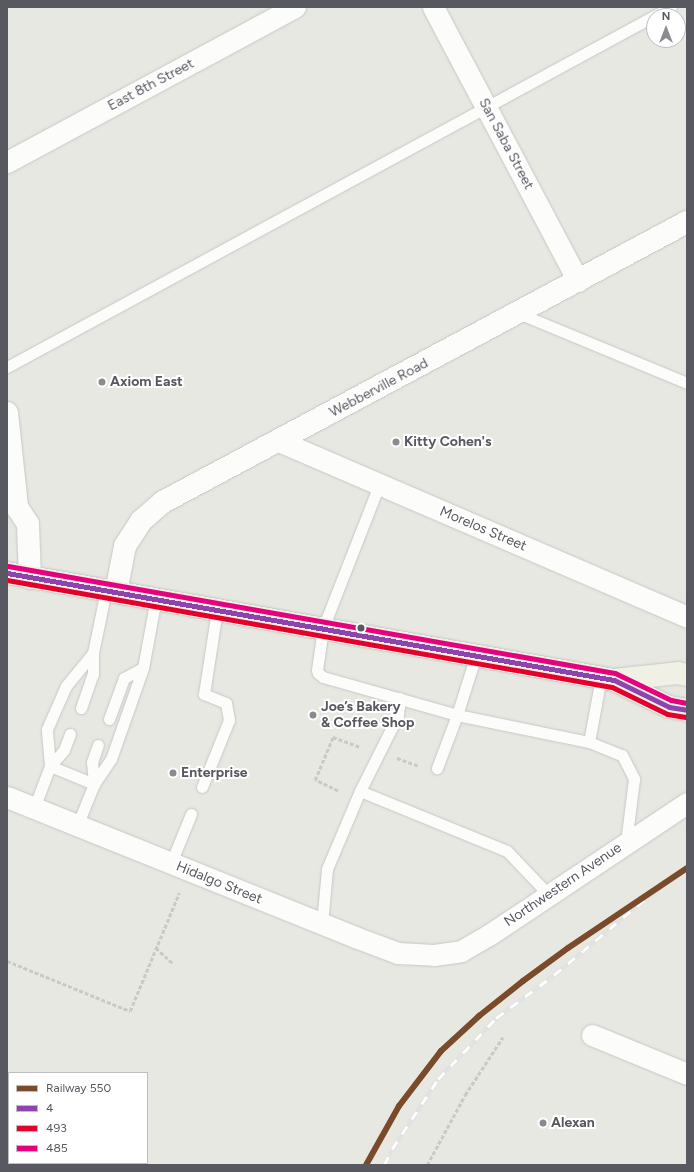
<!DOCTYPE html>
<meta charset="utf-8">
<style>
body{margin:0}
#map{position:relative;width:694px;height:1172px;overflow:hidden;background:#e8e8e2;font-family:Figtree,sans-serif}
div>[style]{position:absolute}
.path>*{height:2.5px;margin-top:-1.25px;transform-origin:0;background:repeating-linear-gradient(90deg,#c6cac9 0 4px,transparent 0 6px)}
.roads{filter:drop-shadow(0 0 1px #c6c6c6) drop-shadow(0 0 1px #c6c6c6)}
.service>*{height:11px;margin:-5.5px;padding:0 5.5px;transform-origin:5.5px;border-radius:5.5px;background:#fcfcfb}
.minor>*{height:21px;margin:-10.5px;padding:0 10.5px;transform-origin:10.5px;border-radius:10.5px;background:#fcfcfb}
.tertiary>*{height:22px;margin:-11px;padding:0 11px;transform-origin:11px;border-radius:11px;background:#fcfcfb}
.primary>*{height:22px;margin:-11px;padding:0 11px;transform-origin:11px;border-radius:11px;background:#f0f0e5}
.rail>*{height:4.5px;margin-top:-2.25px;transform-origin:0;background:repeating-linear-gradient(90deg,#fff 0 9px,#e2e2e2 0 18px);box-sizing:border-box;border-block:1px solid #e2e2e2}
.bus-1>*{height:5px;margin:-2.5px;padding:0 2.5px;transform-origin:2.5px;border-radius:2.5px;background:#8e44ad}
.bus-2>*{height:5px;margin:-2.5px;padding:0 2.5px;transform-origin:2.5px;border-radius:2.5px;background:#e4002b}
.bus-3>*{height:5px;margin:-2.5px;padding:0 2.5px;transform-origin:2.5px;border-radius:2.5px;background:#e5007d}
.rail-1>*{height:6px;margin:-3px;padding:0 3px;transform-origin:3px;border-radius:3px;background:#7a4b2a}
.dots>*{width:11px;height:11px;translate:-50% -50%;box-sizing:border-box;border:2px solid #fff;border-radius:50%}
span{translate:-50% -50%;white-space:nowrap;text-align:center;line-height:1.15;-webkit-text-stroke:4px #fff;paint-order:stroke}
.street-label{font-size:14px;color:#585960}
.poi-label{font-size:14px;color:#585960;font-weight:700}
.left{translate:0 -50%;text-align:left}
.frame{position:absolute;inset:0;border:8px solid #585960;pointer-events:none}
.legend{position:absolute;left:8px;top:1072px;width:140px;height:92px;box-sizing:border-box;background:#fff;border:1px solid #bcbdbf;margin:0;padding:5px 7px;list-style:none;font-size:12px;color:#585960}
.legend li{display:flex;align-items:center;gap:8px;height:20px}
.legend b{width:20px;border:1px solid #bcbdbf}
.north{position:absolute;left:646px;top:8px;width:40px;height:40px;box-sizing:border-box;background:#fff;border:1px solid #bcbdbf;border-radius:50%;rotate:0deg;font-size:11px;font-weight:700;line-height:16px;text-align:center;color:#585960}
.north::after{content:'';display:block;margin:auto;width:14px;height:18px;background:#8a8b8e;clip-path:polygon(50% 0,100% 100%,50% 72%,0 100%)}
</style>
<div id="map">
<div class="path">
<div style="left:397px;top:758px;width:23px;rotate:20deg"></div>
<div style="left:338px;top:791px;width:25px;rotate:-154deg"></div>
<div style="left:315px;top:780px;width:47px;rotate:-67.3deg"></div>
<div style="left:333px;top:737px;width:30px;rotate:20deg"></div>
<div style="left:156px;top:948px;width:24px;rotate:42deg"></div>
<div style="left:7px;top:961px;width:133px;rotate:22.1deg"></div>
<div style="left:130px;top:1011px;width:128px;rotate:-67.4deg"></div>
<div style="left:427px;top:1165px;width:80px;rotate:-61.5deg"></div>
<div style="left:465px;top:1095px;width:69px;rotate:-56.8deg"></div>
</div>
<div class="roads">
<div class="service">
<div style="left:654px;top:16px;width:19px;rotate:-28deg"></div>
<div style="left:518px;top:313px;width:183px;rotate:22.5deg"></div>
<div style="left:7px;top:367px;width:736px;rotate:-28.48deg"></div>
<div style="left:379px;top:485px;width:154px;rotate:111.4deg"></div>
<div style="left:323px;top:628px;width:42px;rotate:98.1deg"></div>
<div style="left:317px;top:670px;width:3px;rotate:72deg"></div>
<div style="left:318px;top:673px;width:6px;rotate:39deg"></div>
<div style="left:323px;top:677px;width:139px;rotate:15.8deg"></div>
<div style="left:457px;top:715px;width:57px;rotate:110.7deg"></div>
<div style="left:476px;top:655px;width:63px;rotate:107.6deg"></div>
<div style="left:457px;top:715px;width:135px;rotate:11.6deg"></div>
<div style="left:589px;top:742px;width:66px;rotate:-79.5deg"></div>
<div style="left:81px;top:708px;width:36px;rotate:-71deg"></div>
<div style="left:93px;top:674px;width:21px;rotate:-90deg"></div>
<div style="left:109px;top:719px;width:44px;rotate:-69.9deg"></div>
<div style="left:124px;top:678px;width:21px;rotate:-28deg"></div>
<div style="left:70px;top:734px;width:17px;rotate:111deg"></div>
<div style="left:64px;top:750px;width:21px;rotate:131deg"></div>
<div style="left:50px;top:766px;width:48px;rotate:22.2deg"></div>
<div style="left:94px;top:784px;width:22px;rotate:-95deg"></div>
<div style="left:92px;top:762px;width:18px;rotate:-71deg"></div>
<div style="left:589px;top:742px;width:35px;rotate:22deg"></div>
<div style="left:622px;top:755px;width:27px;rotate:63deg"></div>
<div style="left:634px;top:779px;width:64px;rotate:97.1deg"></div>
<div style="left:202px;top:787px;width:72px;rotate:-68.1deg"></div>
<div style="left:229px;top:720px;width:17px;rotate:-100deg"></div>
<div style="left:226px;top:703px;width:24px;rotate:-158deg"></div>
<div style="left:204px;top:694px;width:85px;rotate:-81.2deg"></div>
<div style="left:360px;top:791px;width:159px;rotate:22.2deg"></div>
<div style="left:507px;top:851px;width:59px;rotate:46.4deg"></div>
<div style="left:34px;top:808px;width:45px;rotate:-69.1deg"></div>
<div style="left:50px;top:766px;width:37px;rotate:-95deg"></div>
<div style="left:47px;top:729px;width:47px;rotate:-66.2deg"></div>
<div style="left:66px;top:686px;width:43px;rotate:-50.7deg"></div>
<div style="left:93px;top:653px;width:64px;rotate:-78.3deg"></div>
<div style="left:77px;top:826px;width:45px;rotate:-68deg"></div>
<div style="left:94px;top:784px;width:30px;rotate:-56deg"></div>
<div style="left:111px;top:759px;width:96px;rotate:-70.6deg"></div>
<div style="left:143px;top:668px;width:71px;rotate:-79.5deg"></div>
<div style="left:171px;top:863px;width:53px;rotate:-67.8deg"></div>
<div style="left:322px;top:924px;width:55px;rotate:-84.8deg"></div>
<div style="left:327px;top:869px;width:85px;rotate:-67.1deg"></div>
<div style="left:360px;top:791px;width:85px;rotate:-63.4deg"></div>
<div style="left:398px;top:715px;width:17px;rotate:-83deg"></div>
</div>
<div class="minor">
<div style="left:433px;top:7px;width:310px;rotate:62.1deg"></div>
<div style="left:7px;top:162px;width:327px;rotate:-28.3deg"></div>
<div style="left:279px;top:441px;width:444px;rotate:23.3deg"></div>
<div style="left:7px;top:797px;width:375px;rotate:21.9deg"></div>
<div style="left:355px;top:937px;width:46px;rotate:20.4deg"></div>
<div style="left:398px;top:953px;width:36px;rotate:3deg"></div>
<div style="left:434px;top:955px;width:27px;rotate:-8deg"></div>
<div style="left:461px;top:951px;width:32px;rotate:-30deg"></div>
<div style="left:489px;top:935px;width:238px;rotate:-33.7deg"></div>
<div style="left:592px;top:1035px;width:103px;rotate:22.3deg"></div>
</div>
<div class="tertiary">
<div style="left:7px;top:413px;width:95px;rotate:83.9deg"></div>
<div style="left:17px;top:507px;width:20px;rotate:57deg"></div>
<div style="left:28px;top:524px;width:54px;rotate:87.9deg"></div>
<div style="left:116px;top:592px;width:47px;rotate:-78.9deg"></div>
<div style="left:125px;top:546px;width:30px;rotate:-57deg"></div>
<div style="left:141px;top:521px;width:29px;rotate:-41deg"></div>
<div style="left:163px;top:502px;width:594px;rotate:-28.12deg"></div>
</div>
<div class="primary">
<div style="left:7px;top:573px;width:616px;rotate:10deg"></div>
<div style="left:614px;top:680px;width:61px;rotate:26.1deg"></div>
<div style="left:669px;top:707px;width:18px;rotate:9deg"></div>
<div style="left:614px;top:680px;width:64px;rotate:-6.2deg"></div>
<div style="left:678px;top:673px;width:9px;rotate:13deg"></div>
</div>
</div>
<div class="rail">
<div style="left:384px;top:1165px;width:18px;rotate:-63deg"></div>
<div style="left:392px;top:1149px;width:84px;rotate:-56.7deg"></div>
<div style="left:438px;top:1079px;width:84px;rotate:-46.4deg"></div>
<div style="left:496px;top:1018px;width:72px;rotate:-36.6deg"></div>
<div style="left:554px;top:975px;width:141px;rotate:-39.8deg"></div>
</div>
<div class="bus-1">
<div style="left:7px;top:573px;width:616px;rotate:10deg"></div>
<div style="left:614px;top:680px;width:61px;rotate:26.1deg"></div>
<div style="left:669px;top:707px;width:18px;rotate:9deg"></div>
</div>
<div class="bus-2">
<div style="left:7px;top:580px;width:614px;rotate:10.03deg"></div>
<div style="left:612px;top:687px;width:61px;rotate:26.1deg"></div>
<div style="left:667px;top:714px;width:19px;rotate:9deg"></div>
</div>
<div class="bus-3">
<div style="left:8px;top:566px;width:616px;rotate:10deg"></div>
<div style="left:615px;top:673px;width:62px;rotate:25.7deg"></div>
<div style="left:671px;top:700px;width:16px;rotate:11deg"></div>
</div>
<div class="rail-1">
<div style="left:366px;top:1165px;width:68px;rotate:-60.8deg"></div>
<div style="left:399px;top:1106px;width:69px;rotate:-52.6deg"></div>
<div style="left:441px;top:1051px;width:52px;rotate:-42.6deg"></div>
<div style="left:479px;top:1016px;width:56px;rotate:-38.5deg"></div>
<div style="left:523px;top:981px;width:56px;rotate:-36.3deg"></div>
<div style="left:568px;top:948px;width:143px;rotate:-33.9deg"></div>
</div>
<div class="dots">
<div style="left:102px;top:382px;background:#8a8b8e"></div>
<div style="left:396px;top:442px;background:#8a8b8e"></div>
<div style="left:361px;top:628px;background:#585960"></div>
<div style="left:313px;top:715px;background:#8a8b8e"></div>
<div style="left:173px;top:773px;background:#8a8b8e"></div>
<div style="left:543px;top:1123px;background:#8a8b8e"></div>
</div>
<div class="street-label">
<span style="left:151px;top:85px;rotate:-28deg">East 8th Street</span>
<span style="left:506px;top:144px;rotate:62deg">San Saba Street</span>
<span style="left:379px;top:388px;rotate:-28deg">Webberville Road</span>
<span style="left:483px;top:529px;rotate:23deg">Morelos Street</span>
<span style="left:219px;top:883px;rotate:22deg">Hidalgo Street</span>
<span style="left:563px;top:885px;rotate:-34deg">Northwestern Avenue</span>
</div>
<div class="poi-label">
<span class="left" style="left:110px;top:382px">Axiom East</span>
<span class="left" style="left:404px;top:442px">Kitty Cohen's</span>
<span class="left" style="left:321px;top:715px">Joe’s Bakery<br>&amp; Coffee Shop</span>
<span class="left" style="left:181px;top:773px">Enterprise</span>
<span class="left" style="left:551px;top:1123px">Alexan</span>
</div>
<div class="frame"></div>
<ul class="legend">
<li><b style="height:5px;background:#7a4b2a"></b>Railway 550</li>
<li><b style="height:5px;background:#8e44ad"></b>4</li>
<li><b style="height:5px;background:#e4002b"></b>493</li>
<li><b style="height:5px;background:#e5007d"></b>485</li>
</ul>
<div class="north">N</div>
</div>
